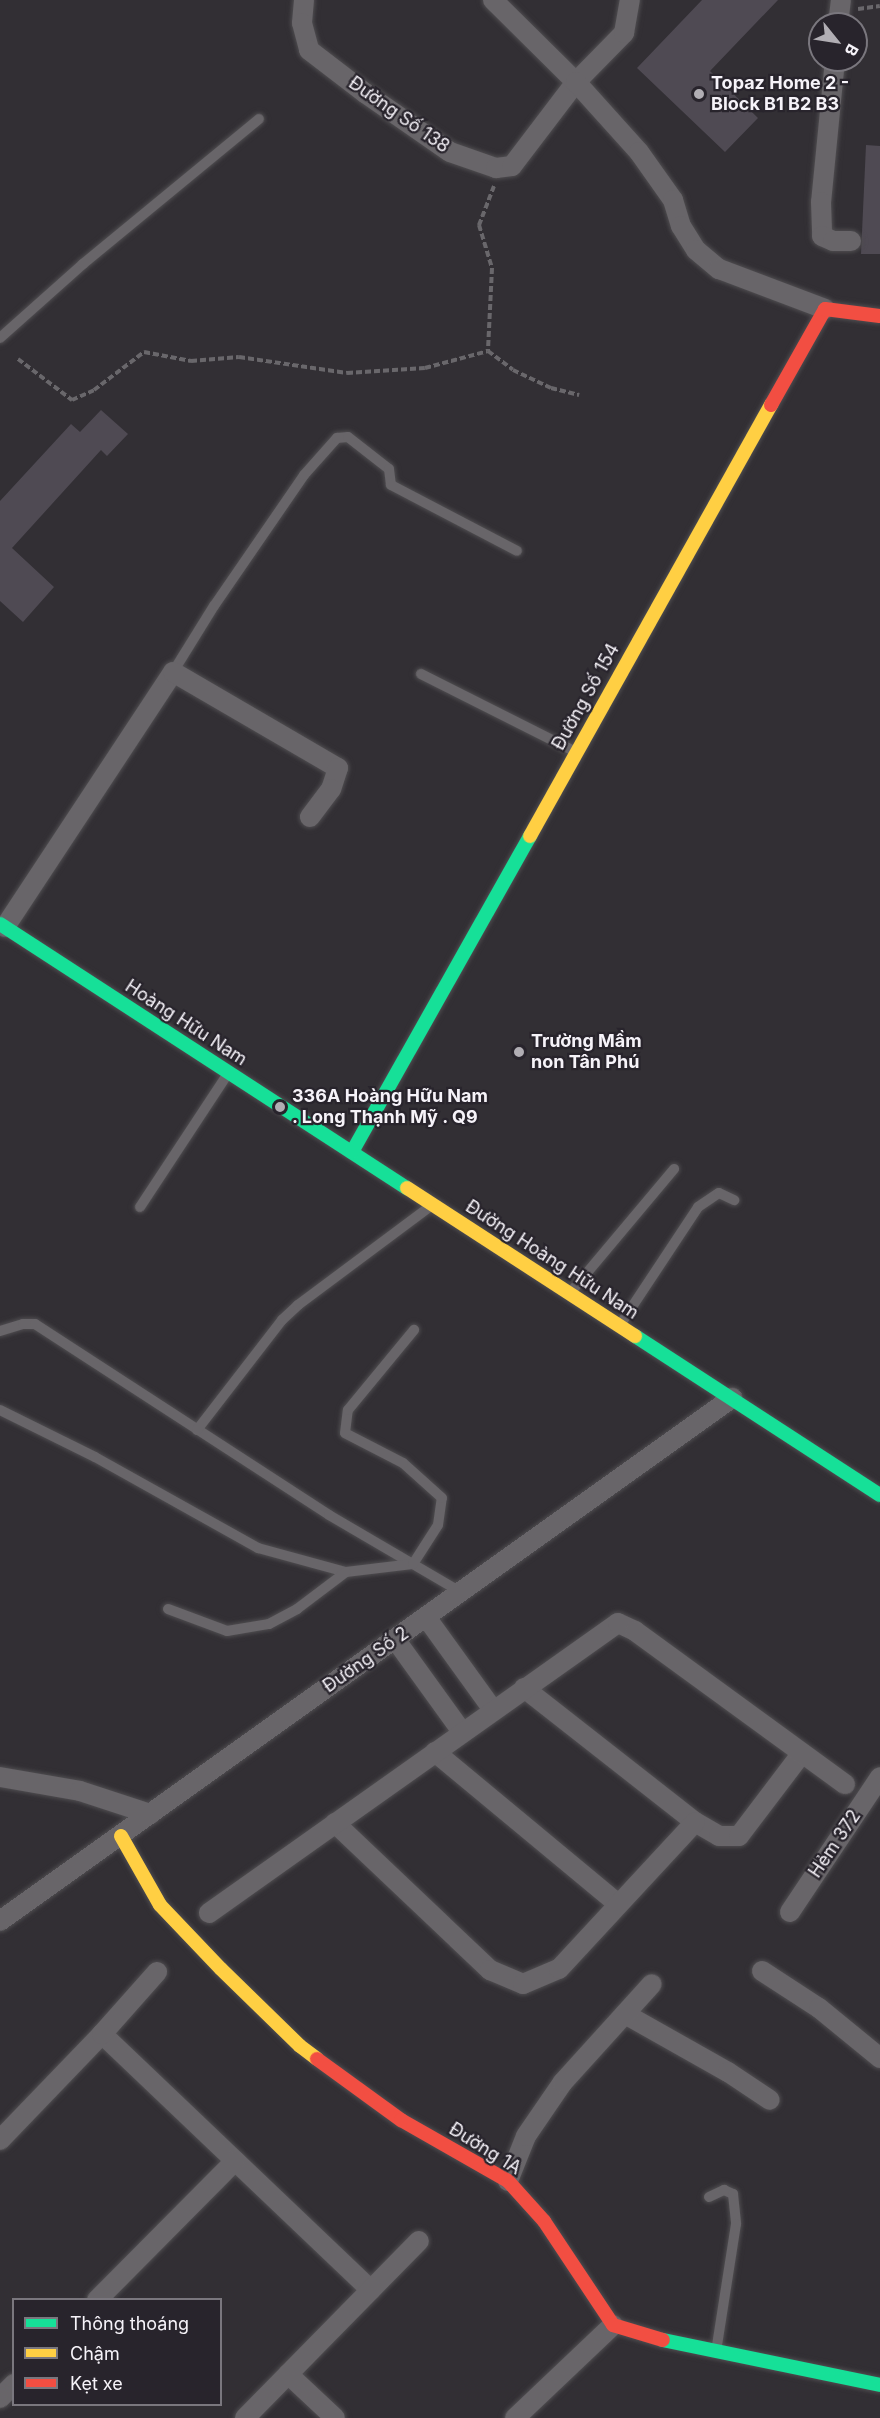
<!DOCTYPE html>
<meta charset="utf-8">
<style>
body{margin:0}
#map{position:relative;width:880px;height:2418px;overflow:hidden;background:#322f34;font-family:Inter,sans-serif}
div>[style]{position:absolute}
.building>*{inset:0;background:#4f4a53}
.path>*{height:4px;margin-top:-2px;transform-origin:0;background:repeating-linear-gradient(90deg,#69676b 0 6px,transparent 0 9px)}
.roads{filter:drop-shadow(0 0 2px #4f4d50) drop-shadow(0 0 2px #4f4d50)}
.lane>*{height:10px;margin:-5px;padding:0 5px;transform-origin:5px;border-radius:5px;background:#686569}
.street>*{height:20px;margin:-10px;padding:0 10px;transform-origin:10px;border-radius:10px;background:#686569}
.fast>*{height:14px;margin:-7px;padding:0 7px;transform-origin:7px;border-radius:7px;background:#16e098}
.slow>*{height:14px;margin:-7px;padding:0 7px;transform-origin:7px;border-radius:7px;background:#ffcf43}
.jam>*{height:14px;margin:-7px;padding:0 7px;transform-origin:7px;border-radius:7px;background:#f24e42}
.dots>*{width:16px;height:16px;translate:-50% -50%;box-sizing:border-box;border:3px solid #28242c;border-radius:50%}
span{translate:-50% -50%;white-space:nowrap;text-align:center;line-height:1.15;-webkit-text-stroke:4.5px #28242c;paint-order:stroke}
.poi-label{font-size:18px;color:#f6f3f9;font-weight:700}
.left{translate:0 -50%;text-align:left}
.street-label{font-size:18px;color:#f6f3f9}
.legend{position:absolute;left:12px;top:2298px;width:210px;height:108px;box-sizing:border-box;background:#28242c;border:2px solid #7a777e;margin:0;padding:8px 10px;list-style:none;font-size:18px;color:#f6f3f9}
.legend li{display:flex;align-items:center;gap:12px;height:30px}
.legend b{width:30px;border:2px solid #7a777e}
.north{position:absolute;left:808px;top:12px;width:60px;height:60px;box-sizing:border-box;background:#28242c;border:2px solid #7a777e;border-radius:50%;rotate:120deg;font-size:16px;font-weight:700;line-height:24px;text-align:center;color:#f6f3f9}
.north::after{content:'';display:block;margin:auto;width:21px;height:27px;background:#b1aeb4;clip-path:polygon(50% 0,100% 100%,50% 72%,0 100%)}
</style>
<div id="map">
<div class="building">
<div style="clip-path:polygon(702px 0,778px 0,710px 71px,758px 118px,725px 152px,637px 68px)"></div>
<div style="clip-path:polygon(866px 145px,880px 146px,880px 254px,861px 254px)"></div>
<div style="clip-path:polygon(101px 410px,128px 434px,107px 456px,101px 450px,12px 548px,54px 587px,23px 622px,0 601px,0 501px,71px 424px,80px 432px)"></div>
</div>
<div class="path">
<div style="left:858px;top:9px;width:22px;rotate:-8deg"></div>
<div style="left:494px;top:186px;width:42px;rotate:111deg"></div>
<div style="left:479px;top:225px;width:45px;rotate:73.2deg"></div>
<div style="left:492px;top:268px;width:83px;rotate:92.8deg"></div>
<div style="left:488px;top:351px;width:31px;rotate:37deg"></div>
<div style="left:513px;top:370px;width:42px;rotate:25.3deg"></div>
<div style="left:551px;top:388px;width:29px;rotate:14deg"></div>
<div style="left:18px;top:359px;width:68px;rotate:37.2deg"></div>
<div style="left:72px;top:400px;width:24px;rotate:-24deg"></div>
<div style="left:94px;top:390px;width:63px;rotate:-37.2deg"></div>
<div style="left:144px;top:352px;width:48px;rotate:10.8deg"></div>
<div style="left:191px;top:361px;width:48px;rotate:-4.8deg"></div>
<div style="left:239px;top:357px;width:109px;rotate:8.4deg"></div>
<div style="left:347px;top:373px;width:78px;rotate:-3.7deg"></div>
<div style="left:425px;top:368px;width:65px;rotate:-15.1deg"></div>
</div>
<div class="roads">
<div class="lane">
<div style="left:0;top:338px;width:111px;rotate:-41.7deg"></div>
<div style="left:83px;top:264px;width:228px;rotate:-39.5deg"></div>
<div style="left:173px;top:672px;width:78px;rotate:-58.2deg"></div>
<div style="left:214px;top:606px;width:159px;rotate:-55.5deg"></div>
<div style="left:304px;top:475px;width:50px;rotate:-48.3deg"></div>
<div style="left:337px;top:438px;width:11px;rotate:-5deg"></div>
<div style="left:348px;top:437px;width:52px;rotate:38deg"></div>
<div style="left:389px;top:469px;width:16px;rotate:83deg"></div>
<div style="left:391px;top:485px;width:142px;rotate:27.6deg"></div>
<div style="left:421px;top:674px;width:174px;rotate:26.7deg"></div>
<div style="left:140px;top:1207px;width:162px;rotate:-56.6deg"></div>
<div style="left:570px;top:1293px;width:162px;rotate:-50deg"></div>
<div style="left:620px;top:1325px;width:141px;rotate:-56.5deg"></div>
<div style="left:698px;top:1207px;width:25px;rotate:-34deg"></div>
<div style="left:719px;top:1193px;width:17px;rotate:25deg"></div>
<div style="left:0;top:1331px;width:24px;rotate:-17deg"></div>
<div style="left:23px;top:1324px;width:12px"></div>
<div style="left:35px;top:1324px;width:351px;rotate:33deg"></div>
<div style="left:329px;top:1515px;width:153px;rotate:30.3deg"></div>
<div style="left:0;top:1410px;width:106px;rotate:26.3deg"></div>
<div style="left:95px;top:1457px;width:187px;rotate:29.2deg"></div>
<div style="left:258px;top:1548px;width:91px;rotate:15.3deg"></div>
<div style="left:346px;top:1572px;width:67px;rotate:-6.8deg"></div>
<div style="left:413px;top:1564px;width:46px;rotate:-57.3deg"></div>
<div style="left:438px;top:1525px;width:27px;rotate:-82deg"></div>
<div style="left:442px;top:1498px;width:52px;rotate:-138.1deg"></div>
<div style="left:403px;top:1463px;width:65px;rotate:-152.7deg"></div>
<div style="left:345px;top:1433px;width:23px;rotate:-83deg"></div>
<div style="left:348px;top:1410px;width:104px;rotate:-50.5deg"></div>
<div style="left:197px;top:1430px;width:139px;rotate:-52.3deg"></div>
<div style="left:282px;top:1320px;width:22px;rotate:-43deg"></div>
<div style="left:298px;top:1305px;width:166px;rotate:-36.7deg"></div>
<div style="left:168px;top:1609px;width:63px;rotate:20.4deg"></div>
<div style="left:227px;top:1631px;width:43px;rotate:-9.5deg"></div>
<div style="left:269px;top:1624px;width:32px;rotate:-28deg"></div>
<div style="left:297px;top:1609px;width:61px;rotate:-37.1deg"></div>
<div style="left:709px;top:2197px;width:17px;rotate:-25deg"></div>
<div style="left:724px;top:2190px;width:10px;rotate:24deg"></div>
<div style="left:733px;top:2194px;width:30px;rotate:84deg"></div>
<div style="left:736px;top:2224px;width:129px;rotate:98.9deg"></div>
</div>
<div class="street">
<div style="left:304px;top:0;width:23px;rotate:95deg"></div>
<div style="left:302px;top:23px;width:28px;rotate:75deg"></div>
<div style="left:309px;top:50px;width:71px;rotate:37.5deg"></div>
<div style="left:365px;top:93px;width:103px;rotate:34.8deg"></div>
<div style="left:450px;top:152px;width:49px;rotate:19.2deg"></div>
<div style="left:496px;top:168px;width:16px;rotate:-7deg"></div>
<div style="left:512px;top:166px;width:106px;rotate:-52.7deg"></div>
<div style="left:576px;top:82px;width:69px;rotate:-45.6deg"></div>
<div style="left:624px;top:33px;width:34px;rotate:-80deg"></div>
<div style="left:493px;top:0;width:117px;rotate:44.7deg"></div>
<div style="left:576px;top:82px;width:94px;rotate:48deg"></div>
<div style="left:639px;top:152px;width:59px;rotate:54.7deg"></div>
<div style="left:673px;top:200px;width:27px;rotate:73deg"></div>
<div style="left:681px;top:226px;width:28px;rotate:58deg"></div>
<div style="left:696px;top:250px;width:30px;rotate:40deg"></div>
<div style="left:719px;top:269px;width:113px;rotate:20.7deg"></div>
<div style="left:838px;top:24px;width:24px;rotate:-83deg"></div>
<div style="left:835px;top:60px;width:143px;rotate:95.6deg"></div>
<div style="left:821px;top:202px;width:34px;rotate:88deg"></div>
<div style="left:822px;top:236px;width:12px;rotate:24deg"></div>
<div style="left:833px;top:241px;width:18px"></div>
<div style="left:5px;top:927px;width:305px;rotate:-56.6deg"></div>
<div style="left:173px;top:672px;width:191px;rotate:30.2deg"></div>
<div style="left:338px;top:768px;width:22px;rotate:108deg"></div>
<div style="left:331px;top:789px;width:35px;rotate:127deg"></div>
<div style="left:426px;top:1617px;width:115px;rotate:54.2deg"></div>
<div style="left:395px;top:1639px;width:115px;rotate:54.2deg"></div>
<div style="left:524px;top:1688px;width:217px;rotate:38.1deg"></div>
<div style="left:695px;top:1822px;width:28px;rotate:30deg"></div>
<div style="left:719px;top:1836px;width:20px"></div>
<div style="left:739px;top:1836px;width:104px;rotate:-52.8deg"></div>
<div style="left:435px;top:1752px;width:238px;rotate:39.7deg"></div>
<div style="left:0;top:1777px;width:81px;rotate:9.9deg"></div>
<div style="left:80px;top:1791px;width:74px;rotate:18.2deg"></div>
<div style="left:335px;top:1823px;width:214px;rotate:43.5deg"></div>
<div style="left:490px;top:1970px;width:36px;rotate:23deg"></div>
<div style="left:523px;top:1984px;width:39px;rotate:-23deg"></div>
<div style="left:559px;top:1969px;width:200px;rotate:-47.2deg"></div>
<div style="left:790px;top:1912px;width:162px;rotate:-56.3deg"></div>
<div style="left:209px;top:1913px;width:501px;rotate:-35.34deg"></div>
<div style="left:618px;top:1623px;width:19px;rotate:25deg"></div>
<div style="left:635px;top:1631px;width:260px;rotate:36.1deg"></div>
<div style="left:0;top:1921px;width:900px;rotate:-35.55deg"></div>
<div style="left:762px;top:1971px;width:68px;rotate:33deg"></div>
<div style="left:819px;top:2008px;width:79px;rotate:39.3deg"></div>
<div style="left:625px;top:2014px;width:118px;rotate:29.4deg"></div>
<div style="left:728px;top:2072px;width:50px;rotate:33.7deg"></div>
<div style="left:102px;top:2034px;width:371px;rotate:43.6deg"></div>
<div style="left:0;top:2140px;width:147px;rotate:-46.1deg"></div>
<div style="left:102px;top:2034px;width:83px;rotate:-48.4deg"></div>
<div style="left:508px;top:2181px;width:48px;rotate:-68.2deg"></div>
<div style="left:526px;top:2136px;width:65px;rotate:-55.6deg"></div>
<div style="left:563px;top:2082px;width:132px;rotate:-47.8deg"></div>
<div style="left:97px;top:2300px;width:196px;rotate:-45.2deg"></div>
<div style="left:288px;top:2374px;width:64px;rotate:43.1deg"></div>
<div style="left:0;top:2398px;width:20px;rotate:-45deg"></div>
<div style="left:245px;top:2418px;width:248px;rotate:-45.5deg"></div>
<div style="left:515px;top:2418px;width:135px;rotate:-43.5deg"></div>
</div>
<div class="fast">
<div style="left:0;top:924px;width:485px;rotate:33deg"></div>
<div style="left:352px;top:1152px;width:363px;rotate:-60.6deg"></div>
<div style="left:635px;top:1336px;width:292px;rotate:33deg"></div>
<div style="left:663px;top:2340px;width:222px;rotate:11.7deg"></div>
</div>
<div class="slow">
<div style="left:530px;top:836px;width:494px;rotate:-60.8deg"></div>
<div style="left:407px;top:1188px;width:272px;rotate:33deg"></div>
<div style="left:121px;top:1836px;width:79px;rotate:60.5deg"></div>
<div style="left:160px;top:1905px;width:88px;rotate:46.4deg"></div>
<div style="left:221px;top:1969px;width:110px;rotate:44.3deg"></div>
<div style="left:300px;top:2046px;width:21px;rotate:37deg"></div>
</div>
<div class="jam">
<div style="left:771px;top:405px;width:110px;rotate:-60.6deg"></div>
<div style="left:825px;top:309px;width:55px;rotate:7.3deg"></div>
<div style="left:317px;top:2059px;width:104px;rotate:36deg"></div>
<div style="left:401px;top:2120px;width:123px;rotate:29.7deg"></div>
<div style="left:508px;top:2181px;width:54px;rotate:48deg"></div>
<div style="left:544px;top:2221px;width:125px;rotate:56.4deg"></div>
<div style="left:613px;top:2325px;width:52px;rotate:16.7deg"></div>
</div>
</div>
<div class="dots">
<div style="left:699px;top:94px;background:#b1aeb4"></div>
<div style="left:519px;top:1052px;background:#b1aeb4"></div>
<div style="left:280px;top:1107px;background:#b1aeb4"></div>
</div>
<div class="poi-label">
<span class="left" style="left:711px;top:94px">Topaz Home 2 -<br>Block B1 B2 B3</span>
<span class="left" style="left:531px;top:1052px">Trường Mầm<br>non Tân Phú</span>
<span class="left" style="left:292px;top:1107px">336A Hoàng Hữu Nam<br>. Long Thạnh Mỹ . Q9</span>
</div>
<div class="street-label">
<span style="left:399px;top:115px;rotate:35deg">Đường Số 138</span>
<span style="left:586px;top:697px;rotate:-61deg">Đường Số 154</span>
<span style="left:186px;top:1023px;rotate:33deg">Hoàng Hữu Nam</span>
<span style="left:552px;top:1260px;rotate:33deg">Đường Hoàng Hữu Nam</span>
<span style="left:366px;top:1660px;rotate:-35deg">Đường Số 2</span>
<span style="left:835px;top:1844px;rotate:-56deg">Hẻm 372</span>
<span style="left:485px;top:2149px;rotate:32deg">Đường 1A</span>
</div>
<ul class="legend">
<li><b style="height:8px;background:#16e098"></b>Thông thoáng</li>
<li><b style="height:8px;background:#ffcf43"></b>Chậm</li>
<li><b style="height:8px;background:#f24e42"></b>Kẹt xe</li>
</ul>
<div class="north">B</div>
</div>
